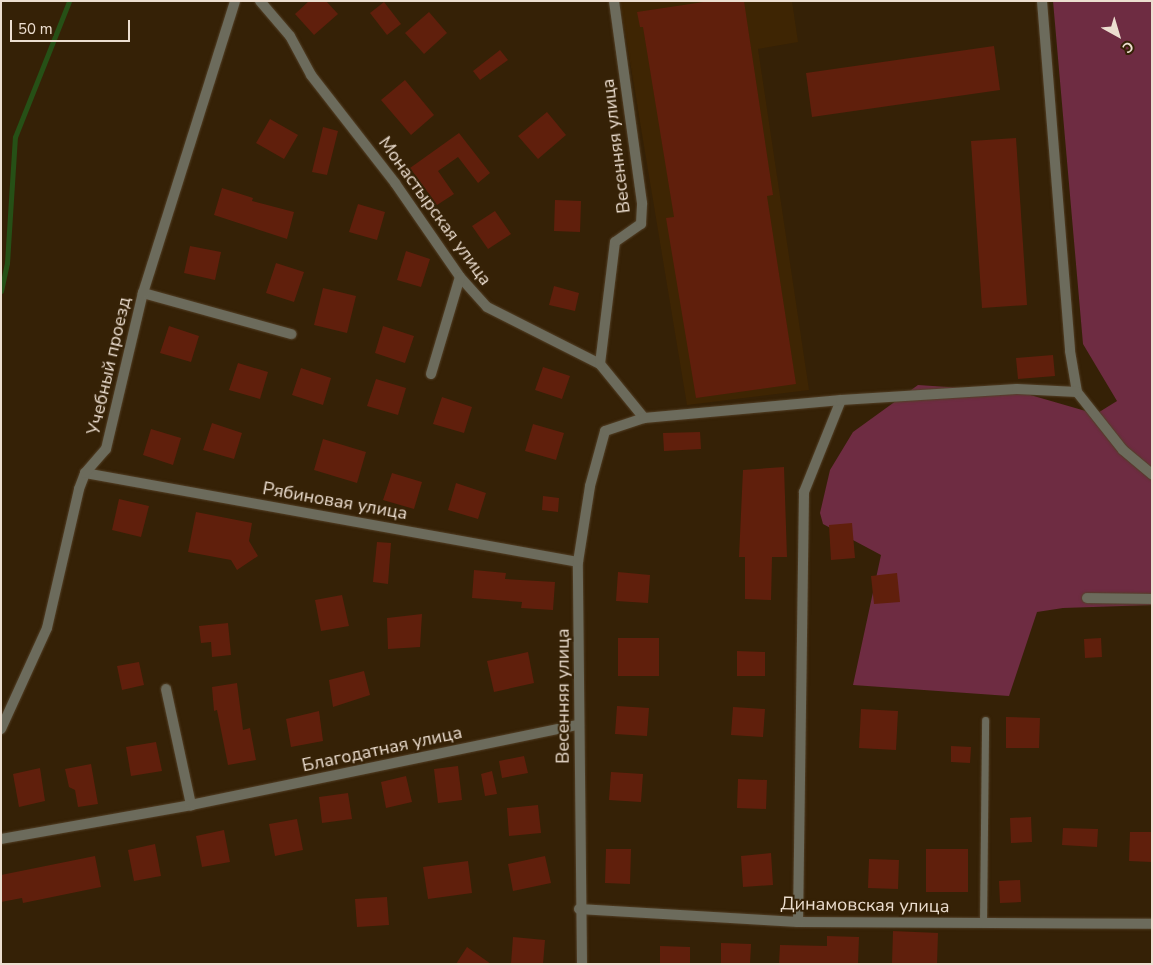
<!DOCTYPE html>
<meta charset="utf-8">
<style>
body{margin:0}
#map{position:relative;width:1153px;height:965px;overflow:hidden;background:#352106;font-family:"Nunito Sans",sans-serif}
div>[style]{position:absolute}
.built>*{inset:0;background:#3e2503}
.green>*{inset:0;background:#6e2c42}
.stream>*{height:5px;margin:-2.5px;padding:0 2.5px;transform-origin:2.5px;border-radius:2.5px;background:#265016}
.building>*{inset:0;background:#601f0c}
.roads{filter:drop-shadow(0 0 1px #523f26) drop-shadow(0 0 1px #523f26)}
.lane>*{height:7px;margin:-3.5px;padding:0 3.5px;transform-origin:3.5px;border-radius:3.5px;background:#6c6b5c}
.street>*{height:10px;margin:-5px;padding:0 5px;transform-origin:5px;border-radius:5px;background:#6c6b5c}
span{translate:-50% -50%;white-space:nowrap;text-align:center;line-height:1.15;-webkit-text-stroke:4px #352106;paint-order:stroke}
.street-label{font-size:18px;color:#ecded0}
.frame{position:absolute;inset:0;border:2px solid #ecded0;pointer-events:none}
.north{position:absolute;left:1093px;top:10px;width:50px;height:50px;-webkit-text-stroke:4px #352106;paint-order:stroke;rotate:141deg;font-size:14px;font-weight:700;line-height:20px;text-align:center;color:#ecded0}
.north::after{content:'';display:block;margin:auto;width:18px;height:22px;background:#ecded0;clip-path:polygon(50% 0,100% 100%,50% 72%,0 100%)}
.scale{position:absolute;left:10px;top:20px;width:120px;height:22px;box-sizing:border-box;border:2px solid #ecded0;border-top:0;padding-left:6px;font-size:15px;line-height:18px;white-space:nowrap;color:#ecded0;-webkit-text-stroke:4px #352106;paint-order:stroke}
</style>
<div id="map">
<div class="built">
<div style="clip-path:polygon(620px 1px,792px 1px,798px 42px,758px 49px,809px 390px,687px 405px)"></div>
</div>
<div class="green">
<div style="clip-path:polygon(1053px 1px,1152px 1px,1152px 605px,1063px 608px,1037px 612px,1009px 696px,853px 685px,881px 555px,823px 524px,820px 513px,830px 470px,853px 432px,918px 385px,1020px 392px,1096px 414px,1117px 401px,1083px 344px)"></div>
</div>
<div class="stream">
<div style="left:1px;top:291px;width:29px;rotate:-78deg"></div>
<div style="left:7px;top:263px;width:126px;rotate:-86.4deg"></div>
<div style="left:15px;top:137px;width:146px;rotate:-68.3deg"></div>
</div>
<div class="building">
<div style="clip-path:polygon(309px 1px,326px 1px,338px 14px,314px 35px,295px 14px)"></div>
<div style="clip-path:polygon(710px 1px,744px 1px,773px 195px,767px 196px,796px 384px,696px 398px,666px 218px,674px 217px,643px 27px,640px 27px,637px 12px)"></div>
<div style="clip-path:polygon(384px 2px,401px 24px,387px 35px,370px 13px)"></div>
<div style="clip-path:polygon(429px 12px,447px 33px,424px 54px,405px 33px)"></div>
<div style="clip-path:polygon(994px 46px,1000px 90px,812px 117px,806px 73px)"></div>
<div style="clip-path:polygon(500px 50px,508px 60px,480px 80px,473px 71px)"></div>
<div style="clip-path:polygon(405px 80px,434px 115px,411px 135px,381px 100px)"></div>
<div style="clip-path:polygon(547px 112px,566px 135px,538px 159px,518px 136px)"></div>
<div style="clip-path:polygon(270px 119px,298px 135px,284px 159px,256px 143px)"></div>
<div style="clip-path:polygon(323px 127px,338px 131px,327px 175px,312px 172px)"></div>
<div style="clip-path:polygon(459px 133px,490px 173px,478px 183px,458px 157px,438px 171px,454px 194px,437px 205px,410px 168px)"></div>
<div style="clip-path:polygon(1016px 138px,1027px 305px,982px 308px,971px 141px)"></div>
<div style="clip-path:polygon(222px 188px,253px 198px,252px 201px,294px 212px,287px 239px,214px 215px)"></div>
<div style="clip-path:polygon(555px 200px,581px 201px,580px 232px,554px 231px)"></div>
<div style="clip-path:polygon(358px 204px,385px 212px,377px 240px,349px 232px)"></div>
<div style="clip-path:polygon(495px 211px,511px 234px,488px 249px,472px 226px)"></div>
<div style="clip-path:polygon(190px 246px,221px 252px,215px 280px,184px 273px)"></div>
<div style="clip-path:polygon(406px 251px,430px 259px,421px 287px,397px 280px)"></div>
<div style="clip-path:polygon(276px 263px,304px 272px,294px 302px,266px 293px)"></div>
<div style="clip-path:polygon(554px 286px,579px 293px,575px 311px,549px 305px)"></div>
<div style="clip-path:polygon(323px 288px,356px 296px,347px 333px,314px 325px)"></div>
<div style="clip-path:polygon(169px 326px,199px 336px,191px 362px,160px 353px)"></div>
<div style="clip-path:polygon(383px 326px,414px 336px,405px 363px,375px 353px)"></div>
<div style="clip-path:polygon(1053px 355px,1055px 376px,1018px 379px,1016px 358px)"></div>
<div style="clip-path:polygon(238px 363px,268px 372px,260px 399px,229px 390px)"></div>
<div style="clip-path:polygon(543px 367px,570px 376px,562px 399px,535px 390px)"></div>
<div style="clip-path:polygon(301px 368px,331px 378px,323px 405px,292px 395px)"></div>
<div style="clip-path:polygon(376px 379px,406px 388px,398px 415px,367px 406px)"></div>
<div style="clip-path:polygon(442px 397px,472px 407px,464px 433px,433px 424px)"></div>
<div style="clip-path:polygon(212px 423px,242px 433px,234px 459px,203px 450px)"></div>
<div style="clip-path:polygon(533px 424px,564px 433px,556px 460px,525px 451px)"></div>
<div style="clip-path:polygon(151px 429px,181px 438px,173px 465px,143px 455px)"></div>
<div style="clip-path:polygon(700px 432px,701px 449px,664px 451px,663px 433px)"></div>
<div style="clip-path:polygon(323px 439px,366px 452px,357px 483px,314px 470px)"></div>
<div style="clip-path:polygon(784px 467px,787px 557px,772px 557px,771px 600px,745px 599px,745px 557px,739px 557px,743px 470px)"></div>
<div style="clip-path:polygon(392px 473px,422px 482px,414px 509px,383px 500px)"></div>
<div style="clip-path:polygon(456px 483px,486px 493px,478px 519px,448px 510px)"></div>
<div style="clip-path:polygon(543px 496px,559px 498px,558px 512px,542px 510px)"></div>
<div style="clip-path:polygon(119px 499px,149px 506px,141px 537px,112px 530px)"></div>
<div style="clip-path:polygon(196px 512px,252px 523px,249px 541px,258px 556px,237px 570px,231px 560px,188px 552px)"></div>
<div style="clip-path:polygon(852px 523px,855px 558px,831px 560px,829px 525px)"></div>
<div style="clip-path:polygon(377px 542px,391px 543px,388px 584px,373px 582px)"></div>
<div style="clip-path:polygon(474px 570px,506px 573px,505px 579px,555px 582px,553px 610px,521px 608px,522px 602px,472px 598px)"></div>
<div style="clip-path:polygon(618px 572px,650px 575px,648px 603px,616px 601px)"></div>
<div style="clip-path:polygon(897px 573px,900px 602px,874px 604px,871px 576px)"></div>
<div style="clip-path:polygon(342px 595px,349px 626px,321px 631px,315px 600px)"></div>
<div style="clip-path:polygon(422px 614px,420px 647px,388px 649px,387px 618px)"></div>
<div style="clip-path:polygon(228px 623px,231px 655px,212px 657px,211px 642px,201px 643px,199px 626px)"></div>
<div style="clip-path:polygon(618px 638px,659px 638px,659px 676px,618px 676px)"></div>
<div style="clip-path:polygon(1101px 638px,1102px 657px,1085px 658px,1084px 639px)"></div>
<div style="clip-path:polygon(737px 651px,765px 652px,765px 676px,737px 676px)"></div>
<div style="clip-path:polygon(528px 652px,534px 683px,494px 692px,487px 661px)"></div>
<div style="clip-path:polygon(139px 662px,144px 685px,122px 690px,117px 666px)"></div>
<div style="clip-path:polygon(364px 671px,370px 695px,333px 707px,329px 680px)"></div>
<div style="clip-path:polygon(237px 683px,243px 730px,250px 728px,256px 760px,228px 765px,217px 710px,214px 711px,212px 687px)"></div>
<div style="clip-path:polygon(617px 706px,649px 708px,647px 736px,615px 734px)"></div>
<div style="clip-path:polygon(733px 707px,765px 709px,763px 737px,731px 735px)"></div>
<div style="clip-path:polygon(861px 709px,898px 711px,896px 750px,859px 748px)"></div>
<div style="clip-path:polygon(319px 711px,323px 741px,291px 747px,286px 719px)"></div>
<div style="clip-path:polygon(1006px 717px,1040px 718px,1039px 748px,1006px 748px)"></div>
<div style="clip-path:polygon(156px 742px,162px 771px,131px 776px,126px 747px)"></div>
<div style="clip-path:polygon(951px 746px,971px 747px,970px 763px,951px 762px)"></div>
<div style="clip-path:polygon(524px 756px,528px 773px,502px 778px,499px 761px)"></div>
<div style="clip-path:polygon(91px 764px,98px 804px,78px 807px,75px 790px,69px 787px,65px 769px)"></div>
<div style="clip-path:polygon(458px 766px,462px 800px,438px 803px,434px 769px)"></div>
<div style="clip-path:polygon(40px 768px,45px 801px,19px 807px,13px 774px)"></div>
<div style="clip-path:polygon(492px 771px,497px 794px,485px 796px,481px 774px)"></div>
<div style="clip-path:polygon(611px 772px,643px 774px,641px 802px,609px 800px)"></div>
<div style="clip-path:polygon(406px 776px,412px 802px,386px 808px,381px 782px)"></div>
<div style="clip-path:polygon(738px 779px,767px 780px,766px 809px,737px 808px)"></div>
<div style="clip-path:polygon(348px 793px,352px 819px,322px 823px,319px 797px)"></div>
<div style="clip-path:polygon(538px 805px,541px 833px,509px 836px,507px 808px)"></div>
<div style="clip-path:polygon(1031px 817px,1032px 842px,1011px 843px,1010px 818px)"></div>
<div style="clip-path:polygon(297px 819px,303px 850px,275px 856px,269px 824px)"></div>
<div style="clip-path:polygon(1063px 828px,1098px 829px,1097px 847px,1062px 845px)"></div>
<div style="clip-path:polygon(224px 830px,230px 862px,202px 867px,196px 836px)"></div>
<div style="clip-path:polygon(1130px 832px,1152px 832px,1152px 862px,1129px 861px)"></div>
<div style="clip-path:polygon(155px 844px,161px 876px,134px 881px,128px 850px)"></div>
<div style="clip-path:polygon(606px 849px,631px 849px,630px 884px,605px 883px)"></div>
<div style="clip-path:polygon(926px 849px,968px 849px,968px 892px,926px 892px)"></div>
<div style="clip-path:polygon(771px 853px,773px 885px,743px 887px,741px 856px)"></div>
<div style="clip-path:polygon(95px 856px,101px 887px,23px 903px,22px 898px,1px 902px,1px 875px)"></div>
<div style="clip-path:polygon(545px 856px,551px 883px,513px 891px,508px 864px)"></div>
<div style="clip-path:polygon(869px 859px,899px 860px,898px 889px,868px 888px)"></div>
<div style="clip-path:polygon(468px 861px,472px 893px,428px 899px,423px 867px)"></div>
<div style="clip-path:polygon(1020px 880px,1021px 902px,1000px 903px,999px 881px)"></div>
<div style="clip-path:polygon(387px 897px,389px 925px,357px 927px,355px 899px)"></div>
<div style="clip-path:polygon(893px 931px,938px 933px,937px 964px,892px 964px)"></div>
<div style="clip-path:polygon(827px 936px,859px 937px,858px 964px,779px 964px,780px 945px,827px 946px)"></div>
<div style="clip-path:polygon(513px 937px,545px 940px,543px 964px,511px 964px)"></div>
<div style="clip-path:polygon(721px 943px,751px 944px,750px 964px,721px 964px)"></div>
<div style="clip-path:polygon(660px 946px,690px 947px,690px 964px,660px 964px)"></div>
<div style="clip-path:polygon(467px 947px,491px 964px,456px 964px)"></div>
</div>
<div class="roads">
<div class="lane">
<div style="left:983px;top:923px;width:203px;rotate:-89.4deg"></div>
</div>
<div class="street">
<div style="left:260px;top:1px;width:46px;rotate:49.4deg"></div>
<div style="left:290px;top:36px;width:44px;rotate:61.7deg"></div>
<div style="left:311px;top:75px;width:137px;rotate:52.1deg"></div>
<div style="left:395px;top:183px;width:114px;rotate:55.3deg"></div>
<div style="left:460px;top:277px;width:40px;rotate:48deg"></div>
<div style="left:487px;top:307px;width:127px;rotate:26.8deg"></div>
<div style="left:600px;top:364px;width:70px;rotate:50.8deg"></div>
<div style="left:1042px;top:1px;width:351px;rotate:85.4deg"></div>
<div style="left:1070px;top:351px;width:42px;rotate:80.3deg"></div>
<div style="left:1077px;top:392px;width:74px;rotate:51.6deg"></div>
<div style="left:1123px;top:450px;width:38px;rotate:40deg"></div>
<div style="left:143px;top:293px;width:154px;rotate:15.5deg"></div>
<div style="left:600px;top:364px;width:123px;rotate:-83deg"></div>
<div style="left:615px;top:242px;width:32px;rotate:-35deg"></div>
<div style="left:641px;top:224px;width:21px;rotate:-87deg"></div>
<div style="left:642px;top:203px;width:204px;rotate:-97.9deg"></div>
<div style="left:431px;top:374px;width:101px;rotate:-73.4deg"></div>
<div style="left:85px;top:473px;width:501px;rotate:10.23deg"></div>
<div style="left:1087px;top:598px;width:65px;rotate:0.9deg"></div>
<div style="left:166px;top:689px;width:119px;rotate:77.8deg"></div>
<div style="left:1px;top:729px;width:111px;rotate:-65.5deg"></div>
<div style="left:47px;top:628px;width:143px;rotate:-77deg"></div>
<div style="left:79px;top:489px;width:17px;rotate:-69deg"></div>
<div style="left:85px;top:473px;width:32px;rotate:-49deg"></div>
<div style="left:106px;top:449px;width:160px;rotate:-76.7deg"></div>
<div style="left:143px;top:293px;width:306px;rotate:-72.5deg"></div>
<div style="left:1px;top:839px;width:193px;rotate:-10.1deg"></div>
<div style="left:191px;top:805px;width:396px;rotate:-11.7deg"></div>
<div style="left:579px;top:909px;width:219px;rotate:3.4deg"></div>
<div style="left:798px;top:922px;width:354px;rotate:0.3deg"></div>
<div style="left:798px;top:922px;width:430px;rotate:-89.2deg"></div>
<div style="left:804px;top:492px;width:99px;rotate:-68.1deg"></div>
<div style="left:582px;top:964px;width:402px;rotate:-90.6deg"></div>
<div style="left:578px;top:562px;width:77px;rotate:-81deg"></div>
<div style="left:590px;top:486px;width:57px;rotate:-74.7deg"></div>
<div style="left:605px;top:431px;width:41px;rotate:-18.4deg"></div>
<div style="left:644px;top:418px;width:198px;rotate:-5.2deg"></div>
<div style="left:841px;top:400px;width:176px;rotate:-3.6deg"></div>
<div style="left:1017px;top:389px;width:60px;rotate:2.9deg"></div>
</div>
</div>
<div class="street-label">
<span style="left:616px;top:146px;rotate:-97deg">Весенняя улица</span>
<span style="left:435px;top:211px;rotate:54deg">Монастырская улица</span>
<span style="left:109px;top:366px;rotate:-77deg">Учебный проезд</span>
<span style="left:335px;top:501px;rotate:10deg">Рябиновая улица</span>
<span style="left:563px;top:696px;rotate:-90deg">Весенняя улица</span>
<span style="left:382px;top:749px;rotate:-12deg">Благодатная улица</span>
<span style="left:865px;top:905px;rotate:1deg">Динамовская улица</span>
</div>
<div class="frame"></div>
<div class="north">С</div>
<div class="scale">50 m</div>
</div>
